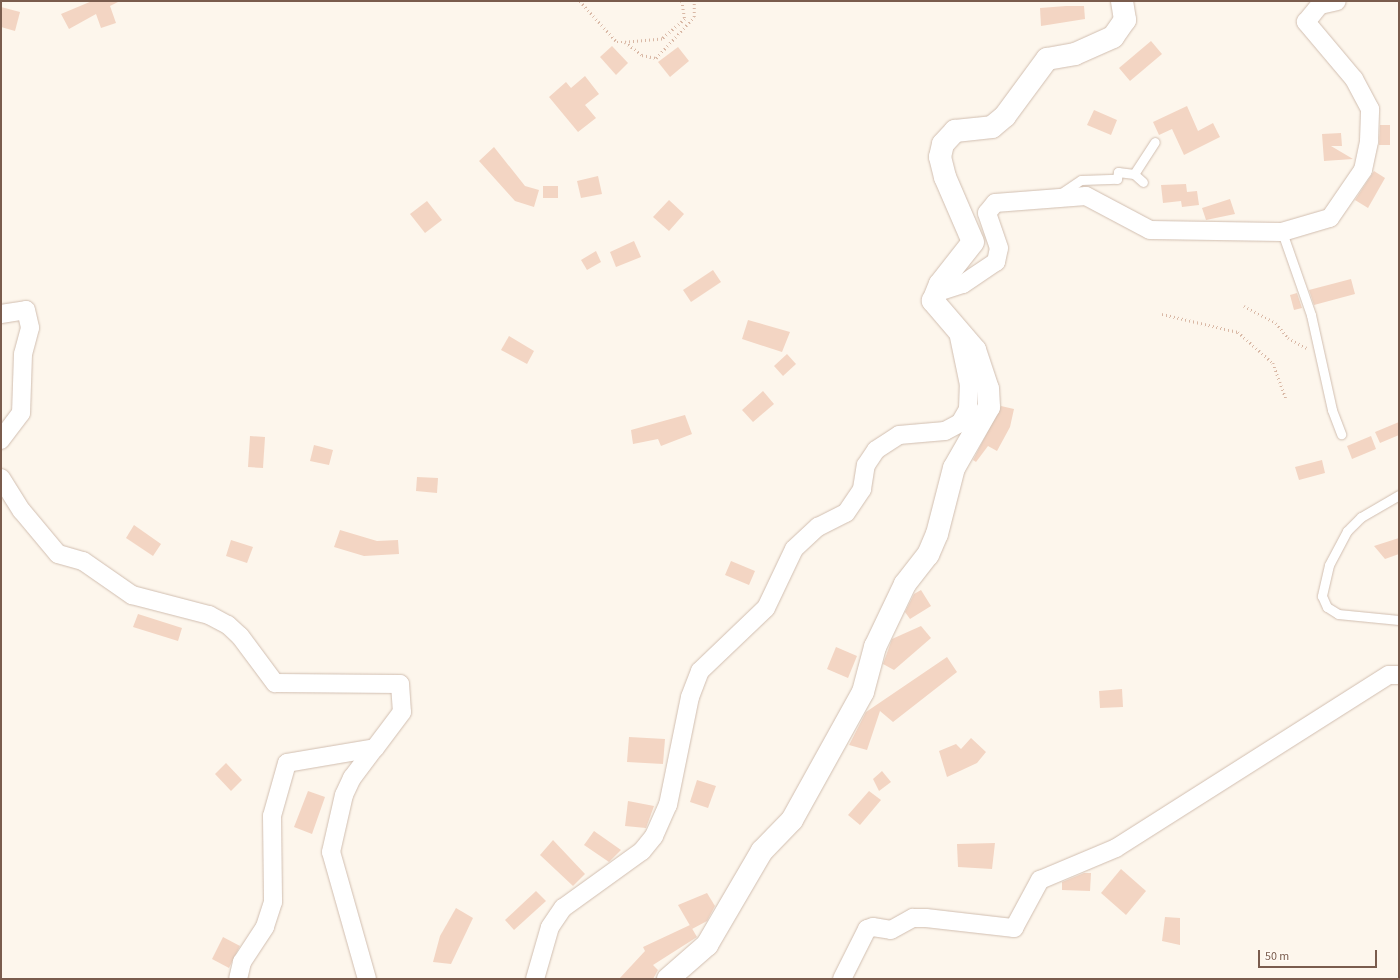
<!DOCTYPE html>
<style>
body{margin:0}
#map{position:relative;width:1400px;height:980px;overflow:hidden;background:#fdf6ec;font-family:"Source Sans 3",sans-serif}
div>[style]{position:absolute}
.building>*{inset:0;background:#f3d5c3}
.path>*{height:2.5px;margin-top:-1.25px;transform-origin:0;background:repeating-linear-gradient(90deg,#d9b8a5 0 1px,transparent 0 4px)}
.roads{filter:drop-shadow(0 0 1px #d1beb0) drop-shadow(0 0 1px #d1beb0)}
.service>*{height:9px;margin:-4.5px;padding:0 4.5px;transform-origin:4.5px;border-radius:4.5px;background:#fff}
.minor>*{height:18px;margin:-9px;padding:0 9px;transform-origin:9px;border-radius:9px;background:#fff}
.secondary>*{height:22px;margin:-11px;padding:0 11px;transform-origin:11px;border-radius:11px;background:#fff}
span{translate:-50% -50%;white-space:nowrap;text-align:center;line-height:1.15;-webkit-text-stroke:3px #fffaf3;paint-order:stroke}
.frame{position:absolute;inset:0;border:2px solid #7a5c4d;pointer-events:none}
.scale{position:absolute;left:1258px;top:950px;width:119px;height:18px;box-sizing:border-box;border:2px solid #7a5c4d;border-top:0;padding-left:5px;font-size:12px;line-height:14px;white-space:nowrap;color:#7a5c4d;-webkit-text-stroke:3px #fffaf3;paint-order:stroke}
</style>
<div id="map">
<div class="building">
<div style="clip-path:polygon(92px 1px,120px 1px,110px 6px,116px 23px,101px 28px,96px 14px,69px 29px,61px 14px)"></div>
<div style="clip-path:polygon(1066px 6px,1084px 6px,1085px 19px,1041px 26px,1040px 8px)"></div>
<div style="clip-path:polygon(1px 7px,20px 12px,15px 31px,1px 27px)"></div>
<div style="clip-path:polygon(1151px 41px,1162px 54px,1130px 81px,1119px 68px)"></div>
<div style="clip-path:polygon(612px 46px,628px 63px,616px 75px,600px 57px)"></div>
<div style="clip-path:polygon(678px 47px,689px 61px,670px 77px,658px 62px)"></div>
<div style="clip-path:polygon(585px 76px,599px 94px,585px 105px,596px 118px,578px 132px,549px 97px,566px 82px,571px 88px)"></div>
<div style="clip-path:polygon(1187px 106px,1198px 131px,1213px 123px,1220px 137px,1184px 155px,1172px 129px,1159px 135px,1153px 122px)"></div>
<div style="clip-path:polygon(1094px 110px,1117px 120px,1111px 135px,1087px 125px)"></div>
<div style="clip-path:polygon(1380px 125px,1390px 125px,1390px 145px,1379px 145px)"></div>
<div style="clip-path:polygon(1341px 133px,1342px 146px,1331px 146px,1353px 159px,1324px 161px,1322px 134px)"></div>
<div style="clip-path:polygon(494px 147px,525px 186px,539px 190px,534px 207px,515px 201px,479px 161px)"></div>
<div style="clip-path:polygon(1374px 171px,1385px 178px,1368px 208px,1355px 200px)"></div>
<div style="clip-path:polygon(598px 176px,602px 194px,581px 198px,577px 181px)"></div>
<div style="clip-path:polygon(1186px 184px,1187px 192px,1197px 191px,1199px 205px,1182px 207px,1181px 201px,1163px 203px,1161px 185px)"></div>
<div style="clip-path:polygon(543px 186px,558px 186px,558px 198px,543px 198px)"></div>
<div style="clip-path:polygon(1230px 199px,1235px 214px,1206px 220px,1202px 208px)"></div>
<div style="clip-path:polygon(669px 200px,684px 214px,669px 231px,653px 217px)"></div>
<div style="clip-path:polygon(427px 201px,442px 220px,425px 233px,410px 214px)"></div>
<div style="clip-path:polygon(634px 241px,641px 257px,616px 267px,610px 252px)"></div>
<div style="clip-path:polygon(596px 251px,601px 262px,587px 270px,581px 260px)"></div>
<div style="clip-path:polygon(713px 270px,721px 282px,691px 302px,683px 290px)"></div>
<div style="clip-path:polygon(1351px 279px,1355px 294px,1314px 305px,1309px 290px)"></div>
<div style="clip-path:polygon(1297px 293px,1302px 308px,1294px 310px,1290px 295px)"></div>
<div style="clip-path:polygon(748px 320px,790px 332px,782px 352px,742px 339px)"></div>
<div style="clip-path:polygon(509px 336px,534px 351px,527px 364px,501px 350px)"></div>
<div style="clip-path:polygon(787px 354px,796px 364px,783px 376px,774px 366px)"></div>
<div style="clip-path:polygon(763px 391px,774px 404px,753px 422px,742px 410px)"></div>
<div style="clip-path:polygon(1001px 406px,1014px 409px,1010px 427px,997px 451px,988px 446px,976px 462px,973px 460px)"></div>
<div style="clip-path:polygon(685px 415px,692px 434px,661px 446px,658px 439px,633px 444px,631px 430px)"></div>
<div style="clip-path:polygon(1399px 422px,1399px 435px,1380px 443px,1375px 432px)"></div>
<div style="clip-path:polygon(250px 436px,265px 437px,263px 468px,248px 467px)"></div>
<div style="clip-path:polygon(1371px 436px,1376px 449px,1352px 459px,1347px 446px)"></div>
<div style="clip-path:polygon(314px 445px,333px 450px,329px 465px,310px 461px)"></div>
<div style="clip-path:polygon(1322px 460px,1325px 473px,1299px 480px,1295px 467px)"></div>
<div style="clip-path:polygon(417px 477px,438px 478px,437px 493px,416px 491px)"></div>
<div style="clip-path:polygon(134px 525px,161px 544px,153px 556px,126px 538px)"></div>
<div style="clip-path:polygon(340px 530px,377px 541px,398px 540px,399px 554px,364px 556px,334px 547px)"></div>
<div style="clip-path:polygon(1399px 538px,1399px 554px,1385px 559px,1374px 546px)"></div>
<div style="clip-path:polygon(231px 540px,253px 547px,247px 563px,226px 556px)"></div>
<div style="clip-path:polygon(731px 561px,755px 571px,749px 585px,725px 575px)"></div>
<div style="clip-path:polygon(921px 590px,931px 606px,910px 619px,905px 612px,914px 594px)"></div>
<div style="clip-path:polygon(138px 614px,182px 628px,178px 641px,133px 627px)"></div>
<div style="clip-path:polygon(921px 626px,931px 638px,894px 670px,883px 664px,892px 639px)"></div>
<div style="clip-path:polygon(836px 647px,857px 656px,848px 678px,827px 669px)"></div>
<div style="clip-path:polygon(947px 657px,957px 672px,893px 722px,880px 711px,867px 750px,849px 745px,866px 712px)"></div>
<div style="clip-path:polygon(1122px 689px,1123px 707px,1100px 708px,1099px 691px)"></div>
<div style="clip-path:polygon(629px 737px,665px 739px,663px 764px,627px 762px)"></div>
<div style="clip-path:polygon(971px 738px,986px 752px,977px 763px,947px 777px,939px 751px,956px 744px,961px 749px)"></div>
<div style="clip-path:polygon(226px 763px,242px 780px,231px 791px,215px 774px)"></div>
<div style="clip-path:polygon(882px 771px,891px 782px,879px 791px,873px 779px)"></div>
<div style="clip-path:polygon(697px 780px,716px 786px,708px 808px,690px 802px)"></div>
<div style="clip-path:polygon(308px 791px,325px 797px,312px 834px,294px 827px)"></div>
<div style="clip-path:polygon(869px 791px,881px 800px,860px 825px,848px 815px)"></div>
<div style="clip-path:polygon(628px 801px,654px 806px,646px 828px,625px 826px)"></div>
<div style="clip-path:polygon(594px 831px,621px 850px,609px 862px,584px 845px)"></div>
<div style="clip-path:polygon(553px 840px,585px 874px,573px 886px,540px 855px)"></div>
<div style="clip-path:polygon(995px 843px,992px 869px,958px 867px,957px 844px)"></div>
<div style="clip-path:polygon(1121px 869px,1146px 891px,1126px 915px,1101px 893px)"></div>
<div style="clip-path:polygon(1084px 873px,1091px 873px,1090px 891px,1062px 890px,1062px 882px)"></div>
<div style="clip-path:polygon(536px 891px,546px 901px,514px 930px,505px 920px)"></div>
<div style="clip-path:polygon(707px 893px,715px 906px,707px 921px,692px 929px,678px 905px)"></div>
<div style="clip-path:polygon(456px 908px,473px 918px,451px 964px,433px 962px,440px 936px)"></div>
<div style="clip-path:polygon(1165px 917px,1180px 918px,1180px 945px,1162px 941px)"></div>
<div style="clip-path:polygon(690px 925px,697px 937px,653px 965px,658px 970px,653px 979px,619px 979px,645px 951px,643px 947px)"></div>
<div style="clip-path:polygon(223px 937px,240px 946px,229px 968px,212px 959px)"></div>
</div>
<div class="path">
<div style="left:580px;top:1px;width:55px;rotate:47.9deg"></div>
<div style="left:617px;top:42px;width:8px"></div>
<div style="left:682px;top:1px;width:18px;rotate:81deg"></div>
<div style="left:685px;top:19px;width:30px;rotate:139deg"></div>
<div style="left:662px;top:39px;width:37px;rotate:175deg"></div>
<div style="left:625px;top:42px;width:21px;rotate:37deg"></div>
<div style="left:642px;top:55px;width:14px;rotate:12deg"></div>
<div style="left:656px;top:58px;width:56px;rotate:-47.2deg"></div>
<div style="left:694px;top:17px;width:16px;rotate:-90deg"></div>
<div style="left:1244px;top:306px;width:36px;rotate:28deg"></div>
<div style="left:1276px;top:323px;width:19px;rotate:51deg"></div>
<div style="left:1288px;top:338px;width:21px;rotate:28deg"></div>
<div style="left:1162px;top:314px;width:78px;rotate:13.3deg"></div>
<div style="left:1238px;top:332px;width:47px;rotate:41.5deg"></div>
<div style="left:1273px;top:363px;width:38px;rotate:70deg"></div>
</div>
<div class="roads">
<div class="service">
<div style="left:1134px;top:174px;width:38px;rotate:-57deg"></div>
<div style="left:1060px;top:194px;width:25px;rotate:-34deg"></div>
<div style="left:1081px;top:180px;width:36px;rotate:-2deg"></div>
<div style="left:1117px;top:179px;width:7px;rotate:-82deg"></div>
<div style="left:1118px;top:172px;width:16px;rotate:7deg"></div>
<div style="left:1134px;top:174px;width:12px;rotate:42deg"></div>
<div style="left:1282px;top:232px;width:88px;rotate:70.7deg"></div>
<div style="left:1311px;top:315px;width:97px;rotate:77.5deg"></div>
<div style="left:1332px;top:410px;width:26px;rotate:69deg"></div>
<div style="left:1399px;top:495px;width:44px;rotate:149.9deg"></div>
<div style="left:1361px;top:517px;width:20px;rotate:135deg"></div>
<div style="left:1347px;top:531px;width:38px;rotate:118deg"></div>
<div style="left:1329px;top:565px;width:32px;rotate:103deg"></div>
<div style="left:1322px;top:596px;width:12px;rotate:66deg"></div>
<div style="left:1327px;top:607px;width:13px;rotate:32deg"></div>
<div style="left:1338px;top:614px;width:61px;rotate:5.6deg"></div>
</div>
<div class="minor">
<div style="left:938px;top:292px;width:26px;rotate:-18deg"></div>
<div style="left:963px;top:284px;width:40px;rotate:-34deg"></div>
<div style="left:996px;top:262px;width:14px;rotate:-78deg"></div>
<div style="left:999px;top:248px;width:37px;rotate:-109deg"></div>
<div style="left:987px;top:213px;width:13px;rotate:-51deg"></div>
<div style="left:995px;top:203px;width:91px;rotate:-4.4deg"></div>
<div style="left:1086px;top:196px;width:72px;rotate:28deg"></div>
<div style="left:1150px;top:230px;width:132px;rotate:0.9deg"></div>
<div style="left:1282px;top:232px;width:50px;rotate:-16.3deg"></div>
<div style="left:1330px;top:218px;width:58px;rotate:-55.5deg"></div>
<div style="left:1363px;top:170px;width:30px;rotate:-78deg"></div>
<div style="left:1369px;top:141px;width:32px;rotate:-88deg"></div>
<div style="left:1370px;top:109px;width:34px;rotate:-118deg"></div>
<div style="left:1354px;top:79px;width:75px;rotate:-130.1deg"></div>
<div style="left:1306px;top:22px;width:22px;rotate:-51deg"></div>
<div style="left:1320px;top:5px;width:17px;rotate:-13deg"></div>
<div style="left:1px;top:314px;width:25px;rotate:-9deg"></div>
<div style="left:26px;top:310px;width:18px;rotate:77deg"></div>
<div style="left:30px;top:328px;width:27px;rotate:105deg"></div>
<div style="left:23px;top:354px;width:59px;rotate:91.9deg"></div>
<div style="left:21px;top:413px;width:34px;rotate:127deg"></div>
<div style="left:1px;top:478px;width:39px;rotate:58deg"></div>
<div style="left:22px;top:511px;width:56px;rotate:50.1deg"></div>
<div style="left:58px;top:554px;width:26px;rotate:16deg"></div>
<div style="left:83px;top:561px;width:60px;rotate:34.8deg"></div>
<div style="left:132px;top:595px;width:80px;rotate:14.6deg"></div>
<div style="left:209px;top:615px;width:21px;rotate:28deg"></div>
<div style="left:228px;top:625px;width:16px;rotate:43deg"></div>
<div style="left:240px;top:636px;width:59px;rotate:53.3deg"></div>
<div style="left:275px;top:683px;width:125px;rotate:0.5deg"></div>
<div style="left:400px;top:684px;width:28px;rotate:86deg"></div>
<div style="left:402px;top:712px;width:45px;rotate:126.9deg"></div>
<div style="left:375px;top:748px;width:89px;rotate:170.3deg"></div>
<div style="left:287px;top:763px;width:55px;rotate:105.8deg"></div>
<div style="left:272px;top:816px;width:86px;rotate:89.3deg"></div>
<div style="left:273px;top:902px;width:26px;rotate:108deg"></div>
<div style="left:265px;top:927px;width:42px;rotate:123.3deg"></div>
<div style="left:242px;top:962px;width:17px;rotate:103deg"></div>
<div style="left:367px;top:979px;width:132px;rotate:-105.8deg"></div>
<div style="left:331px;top:852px;width:58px;rotate:-77.2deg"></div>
<div style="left:344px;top:795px;width:19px;rotate:-65deg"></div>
<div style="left:352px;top:778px;width:38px;rotate:-53deg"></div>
<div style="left:535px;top:979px;width:54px;rotate:-73.9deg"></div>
<div style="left:550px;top:927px;width:23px;rotate:-56deg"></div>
<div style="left:563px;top:908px;width:97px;rotate:-35.8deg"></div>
<div style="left:642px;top:851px;width:19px;rotate:-51deg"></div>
<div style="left:654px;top:836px;width:34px;rotate:-66deg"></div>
<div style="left:668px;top:805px;width:110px;rotate:-78.5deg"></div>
<div style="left:690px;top:697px;width:28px;rotate:-69deg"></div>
<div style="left:700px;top:671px;width:91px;rotate:-43.7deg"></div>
<div style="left:766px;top:608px;width:65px;rotate:-64.6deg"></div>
<div style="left:794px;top:549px;width:33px;rotate:-43deg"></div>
<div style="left:818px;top:527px;width:31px;rotate:-27deg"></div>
<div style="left:846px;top:513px;width:29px;rotate:-56deg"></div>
<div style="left:862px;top:489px;width:24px;rotate:-81deg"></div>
<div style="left:866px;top:465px;width:18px;rotate:-56deg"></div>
<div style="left:876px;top:450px;width:27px;rotate:-33deg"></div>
<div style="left:899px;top:435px;width:46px;rotate:-5deg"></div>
<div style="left:945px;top:431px;width:17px;rotate:-28deg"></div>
<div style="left:960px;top:423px;width:16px;rotate:-60deg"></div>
<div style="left:968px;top:409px;width:24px;rotate:-88deg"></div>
<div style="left:969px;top:385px;width:54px;rotate:-101.7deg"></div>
<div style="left:842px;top:979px;width:56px;rotate:-63.4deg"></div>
<div style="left:867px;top:929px;width:6px;rotate:-18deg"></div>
<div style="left:873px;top:927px;width:18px;rotate:9deg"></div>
<div style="left:891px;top:930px;width:25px;rotate:-29deg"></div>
<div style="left:913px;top:918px;width:13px"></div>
<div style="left:926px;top:918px;width:89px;rotate:6.5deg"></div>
<div style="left:1014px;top:928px;width:55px;rotate:-61.6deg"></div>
<div style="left:1040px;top:880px;width:82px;rotate:-22.8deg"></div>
<div style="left:1116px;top:848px;width:323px;rotate:-32.4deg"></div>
<div style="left:1389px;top:675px;width:10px"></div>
</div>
<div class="secondary">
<div style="left:668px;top:979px;width:52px;rotate:-41.1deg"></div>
<div style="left:707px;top:945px;width:109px;rotate:-59.7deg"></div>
<div style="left:762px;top:851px;width:43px;rotate:-45.9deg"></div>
<div style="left:792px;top:820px;width:146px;rotate:-61deg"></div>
<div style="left:863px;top:692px;width:47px;rotate:-75.1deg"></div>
<div style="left:875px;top:647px;width:70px;rotate:-64.5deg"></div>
<div style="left:905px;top:584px;width:37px;rotate:-52deg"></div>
<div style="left:928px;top:555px;width:23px;rotate:-67deg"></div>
<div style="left:937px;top:534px;width:68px;rotate:-75.6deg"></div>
<div style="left:954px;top:468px;width:70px;rotate:-60.2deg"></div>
<div style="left:989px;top:407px;width:18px;rotate:-93deg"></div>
<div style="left:988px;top:389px;width:41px;rotate:-108.4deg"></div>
<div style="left:975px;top:350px;width:65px;rotate:-130.6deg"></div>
<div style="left:933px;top:301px;width:18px;rotate:-68deg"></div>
<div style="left:940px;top:284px;width:53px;rotate:-51.8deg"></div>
<div style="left:973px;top:242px;width:71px;rotate:-113.3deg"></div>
<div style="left:945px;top:177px;width:21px;rotate:-104deg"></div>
<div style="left:940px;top:157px;width:13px;rotate:-77deg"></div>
<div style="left:943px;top:144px;width:18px;rotate:-47deg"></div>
<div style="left:955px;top:131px;width:37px;rotate:-6deg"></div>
<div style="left:992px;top:127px;width:17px;rotate:-40deg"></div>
<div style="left:1005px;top:116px;width:71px;rotate:-53.6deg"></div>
<div style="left:1047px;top:59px;width:28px;rotate:-10deg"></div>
<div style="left:1075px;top:54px;width:42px;rotate:-24.1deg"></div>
<div style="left:1113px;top:37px;width:21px;rotate:-55deg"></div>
<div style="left:1125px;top:20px;width:19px;rotate:-99deg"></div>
</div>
</div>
<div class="frame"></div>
<div class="scale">50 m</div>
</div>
